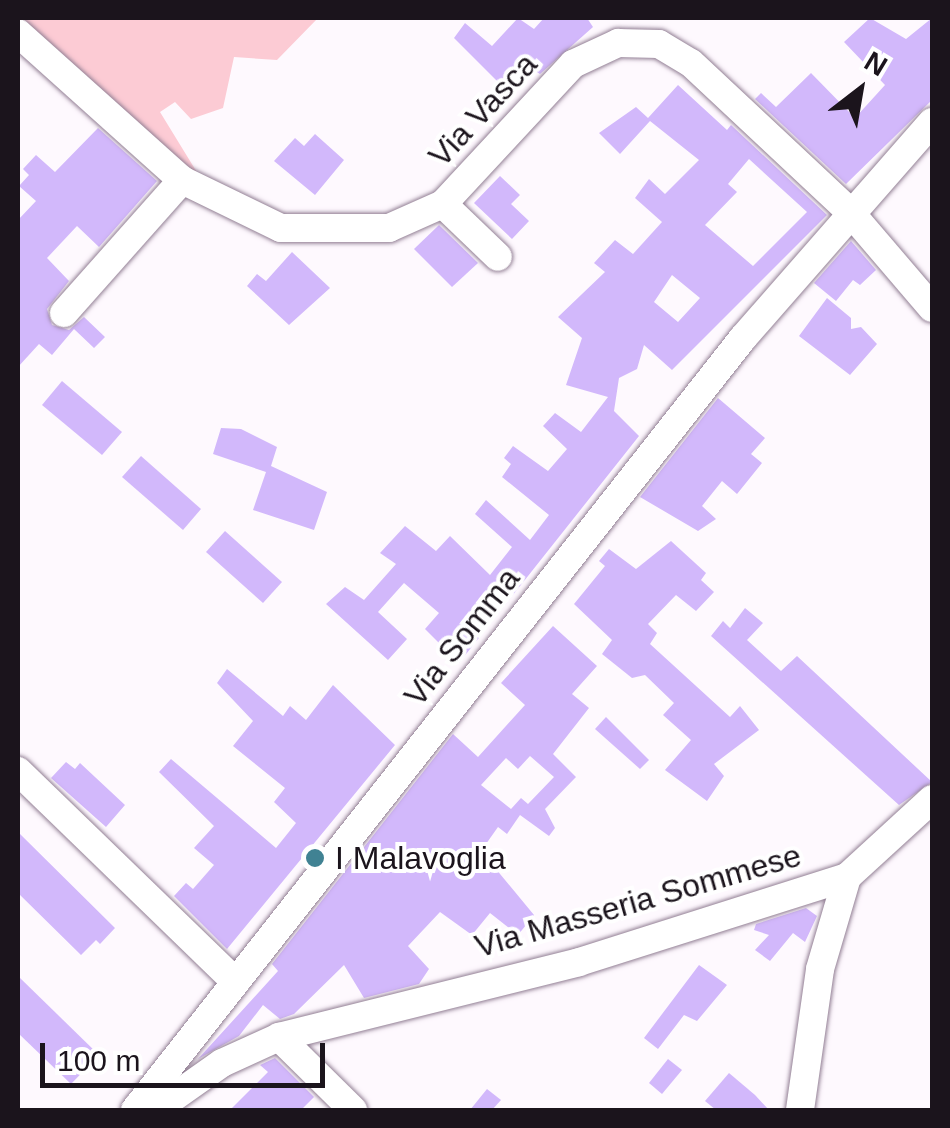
<!DOCTYPE html>
<style>
body{margin:0}
#map{position:relative;width:950px;height:1128px;overflow:hidden;background:#fef9fe;font-family:Helvetica,sans-serif}
div>[style]{position:absolute}
.green>*{inset:0;background:#fccbd4}
.building>*{inset:0;background:#d2b8fb}
.roads{filter:drop-shadow(0 0 2px #927f94) drop-shadow(0 0 2px #927f94)}
.minor>*{height:28px;margin:-14px;padding:0 14px;transform-origin:14px;border-radius:14px;background:#fff}
.dots>*{width:28px;height:28px;translate:-50% -50%;box-sizing:border-box;border:5px solid #fff;border-radius:50%}
span{translate:-50% -50%;white-space:nowrap;text-align:center;line-height:1.15;-webkit-text-stroke:8px #fff;paint-order:stroke}
.street-label{font-size:32px;color:#1b141c}
.poi-label{font-size:32px;color:#1b141c}
.left{translate:0 -50%;text-align:left}
.frame{position:absolute;inset:0;border:20px solid #1b141c;pointer-events:none}
.north{position:absolute;left:810px;top:40px;width:100px;height:100px;-webkit-text-stroke:8px #fff;paint-order:stroke;rotate:31deg;font-size:28px;font-weight:700;line-height:40px;text-align:center;color:#1b141c}
.north::after{content:'';display:block;margin:auto;width:35px;height:45px;background:#1b141c;clip-path:polygon(50% 0,100% 100%,50% 72%,0 100%)}
.scale{position:absolute;left:40px;top:1043px;width:285px;height:45px;box-sizing:border-box;border:5px solid #1b141c;border-top:0;padding-left:12px;font-size:30px;line-height:35px;white-space:nowrap;color:#1b141c;-webkit-text-stroke:8px #fff;paint-order:stroke}
</style>
<div id="map">
<div class="green">
<div style="clip-path:polygon(18px 18px,318px 18px,277px 60px,234px 57px,223px 108px,191px 119px,175px 102px,160px 112px,198px 174px,189px 180px)"></div>
</div>
<div class="building">
<div style="clip-path:polygon(518px 18px,534px 29px,544px 18px,587px 18px,593px 27px,540px 74px,526px 65px,504px 88px,454px 38px,465px 23px,492px 46px)"></div>
<div style="clip-path:polygon(870px 18px,906px 39px,932px 18px,932px 100px,846px 184px,755px 99px,761px 93px,776px 107px,811px 73px,855px 118px,885px 85px,844px 42px)"></div>
<div style="clip-path:polygon(evenodd,678px 85px,727px 130px,731px 125px,827px 215px,672px 370px,644px 345px,637px 369px,619px 378px,614px 411px,639px 436px,459px 663px,425px 629px,439px 613px,404px 583px,378px 612px,407px 639px,388px 660px,326px 604px,345px 587px,364px 600px,396px 564px,380px 553px,405px 526px,436px 551px,450px 536px,490px 575px,512px 547px,475px 514px,486px 500px,530px 540px,549px 515px,502px 477px,511px 464px,504px 458px,513px 446px,548px 471px,567px 449px,543px 426px,555px 413px,581px 432px,608px 397px,566px 385px,582px 338px,558px 317px,605px 272px,594px 263px,615px 240px,633px 254px,662px 222px,635px 198px,649px 179px,665px 194px,699px 160px,650px 121px,620px 154px,599px 133px,636px 107px,648px 118px,678px 85px,749px 159px,807px 212px,753px 266px,705px 225px,737px 192px,728px 184px,749px 159px,678px 85px,672px 275px,700px 298px,678px 322px,654px 302px,672px 275px)"></div>
<div style="clip-path:polygon(98px 128px,157px 181px,99px 247px,77px 226px,47px 258px,69px 281px,47px 309px,52px 325px,69px 330px,84px 317px,105px 337px,94px 348px,74px 329px,52px 355px,39px 344px,18px 367px,18px 220px,36px 201px,19px 186px,29px 175px,23px 169px,36px 155px,55px 172px)"></div>
<div style="clip-path:polygon(315px 134px,344px 160px,315px 195px,274px 161px,295px 138px,304px 146px)"></div>
<div style="clip-path:polygon(500px 176px,520px 195px,511px 204px,529px 221px,512px 239px,474px 203px)"></div>
<div style="clip-path:polygon(439px 225px,478px 263px,452px 287px,414px 249px)"></div>
<div style="clip-path:polygon(851px 241px,876px 270px,860px 285px,853px 280px,836px 301px,814px 283px)"></div>
<div style="clip-path:polygon(292px 252px,330px 288px,289px 325px,247px 286px,257px 274px,266px 281px)"></div>
<div style="clip-path:polygon(827px 298px,851px 318px,851px 329px,861px 327px,877px 344px,850px 375px,799px 336px)"></div>
<div style="clip-path:polygon(62px 381px,122px 432px,102px 455px,42px 405px)"></div>
<div style="clip-path:polygon(718px 398px,765px 438px,751px 454px,762px 463px,737px 494px,722px 481px,702px 506px,716px 519px,698px 531px,640px 497px)"></div>
<div style="clip-path:polygon(221px 428px,241px 429px,277px 447px,271px 466px,327px 492px,314px 530px,253px 510px,266px 472px,213px 454px)"></div>
<div style="clip-path:polygon(141px 456px,201px 509px,183px 530px,122px 477px)"></div>
<div style="clip-path:polygon(225px 531px,282px 582px,263px 603px,206px 552px)"></div>
<div style="clip-path:polygon(671px 541px,706px 573px,701px 580px,714px 592px,696px 611px,676px 595px,648px 624px,657px 633px,650px 644px,730px 717px,740px 706px,759px 730px,714px 764px,724px 776px,707px 801px,665px 770px,691px 740px,663px 715px,674px 703px,645px 675px,632px 678px,602px 654px,612px 640px,574px 604px,605px 566px,599px 561px,609px 549px,636px 569px)"></div>
<div style="clip-path:polygon(745px 608px,763px 623px,747px 640px,781px 671px,797px 656px,932px 782px,899px 805px,711px 636px,723px 621px,730px 628px)"></div>
<div style="clip-path:polygon(evenodd,553px 626px,597px 666px,572px 694px,589px 708px,553px 754px,576px 777px,545px 809px,555px 828px,549px 836px,520px 815px,507px 834px,498px 827px,481px 851px,534px 915px,518px 935px,490px 913px,472px 935px,440px 912px,408px 946px,429px 969px,419px 984px,364px 998px,344px 965px,294px 1014px,280px 1019px,263px 1005px,239px 1036px,198px 1059px,278px 971px,272px 964px,453px 734px,478px 757px,525px 705px,501px 683px,553px 626px,530px 756px,554px 777px,528px 804px,521px 798px,511px 809px,481px 785px,506px 758px,518px 769px,530px 756px)"></div>
<div style="clip-path:polygon(227px 669px,283px 716px,290px 706px,306px 720px,333px 685px,395px 745px,227px 949px,174px 896px,186px 883px,193px 889px,214px 865px,194px 848px,214px 826px,159px 772px,171px 759px,276px 848px,296px 823px,274px 802px,285px 788px,233px 746px,253px 721px,217px 683px)"></div>
<div style="clip-path:polygon(606px 717px,649px 760px,640px 769px,595px 729px)"></div>
<div style="clip-path:polygon(66px 762px,75px 769px,80px 763px,125px 805px,106px 827px,51px 778px)"></div>
<div style="clip-path:polygon(18px 832px,115px 928px,100px 944px,96px 940px,81px 955px,18px 893px)"></div>
<div style="clip-path:polygon(806px 908px,817px 916px,805px 942px,793px 933px,770px 961px,755px 950px,769px 935px,754px 930px,756px 924px)"></div>
<div style="clip-path:polygon(699px 965px,727px 985px,697px 1021px,684px 1015px,658px 1049px,644px 1038px)"></div>
<div style="clip-path:polygon(18px 976px,99px 1055px,71px 1084px,18px 1033px)"></div>
<div style="clip-path:polygon(275px 1058px,314px 1097px,301px 1110px,230px 1110px,268px 1072px,260px 1065px)"></div>
<div style="clip-path:polygon(668px 1059px,682px 1070px,662px 1094px,649px 1083px)"></div>
<div style="clip-path:polygon(729px 1073px,755px 1095px,769px 1110px,716px 1110px,705px 1101px)"></div>
<div style="clip-path:polygon(487px 1089px,501px 1100px,492px 1110px,470px 1110px)"></div>
</div>
<div class="roads">
<div class="minor">
<div style="left:18px;top:33px;width:220px;rotate:41.9deg"></div>
<div style="left:182px;top:180px;width:110px;rotate:25.9deg"></div>
<div style="left:281px;top:228px;width:108px"></div>
<div style="left:389px;top:228px;width:59px;rotate:-24deg"></div>
<div style="left:443px;top:204px;width:191px;rotate:-47.1deg"></div>
<div style="left:573px;top:64px;width:50px;rotate:-25deg"></div>
<div style="left:618px;top:43px;width:41px;rotate:1.4deg"></div>
<div style="left:659px;top:44px;width:37px;rotate:31deg"></div>
<div style="left:691px;top:63px;width:218px;rotate:43.1deg"></div>
<div style="left:850px;top:212px;width:126px;rotate:49.5deg"></div>
<div style="left:443px;top:204px;width:76px;rotate:43.9deg"></div>
<div style="left:64px;top:313px;width:178px;rotate:-48.4deg"></div>
<div style="left:18px;top:771px;width:303px;rotate:44.1deg"></div>
<div style="left:279px;top:1037px;width:104px;rotate:44.6deg"></div>
<div style="left:138px;top:1106px;width:26px;rotate:-4deg"></div>
<div style="left:164px;top:1104px;width:71px;rotate:-35.3deg"></div>
<div style="left:222px;top:1063px;width:63px;rotate:-24.5deg"></div>
<div style="left:279px;top:1037px;width:309px;rotate:-14deg"></div>
<div style="left:579px;top:962px;width:281px;rotate:-17.6deg"></div>
<div style="left:847px;top:877px;width:115px;rotate:-42.5deg"></div>
<div style="left:135px;top:1110px;width:983px;rotate:-51.78deg"></div>
<div style="left:743px;top:338px;width:287px;rotate:-48.8deg"></div>
<div style="left:800px;top:1110px;width:142px;rotate:-81.9deg"></div>
<div style="left:820px;top:969px;width:96px;rotate:-73.6deg"></div>
</div>
</div>
<div class="dots">
<div style="left:315px;top:858px;background:#408293"></div>
</div>
<div class="street-label">
<span style="left:483px;top:110px;rotate:-47deg">Via Vasca</span>
<span style="left:462px;top:637px;rotate:-52deg">Via Somma</span>
<span style="left:638px;top:901px;rotate:-16deg">Via Masseria Sommese</span>
</div>
<div class="poi-label">
<span class="left" style="left:335px;top:858px">I Malavoglia</span>
</div>
<div class="frame"></div>
<div class="north">N</div>
<div class="scale">100 m</div>
</div>
